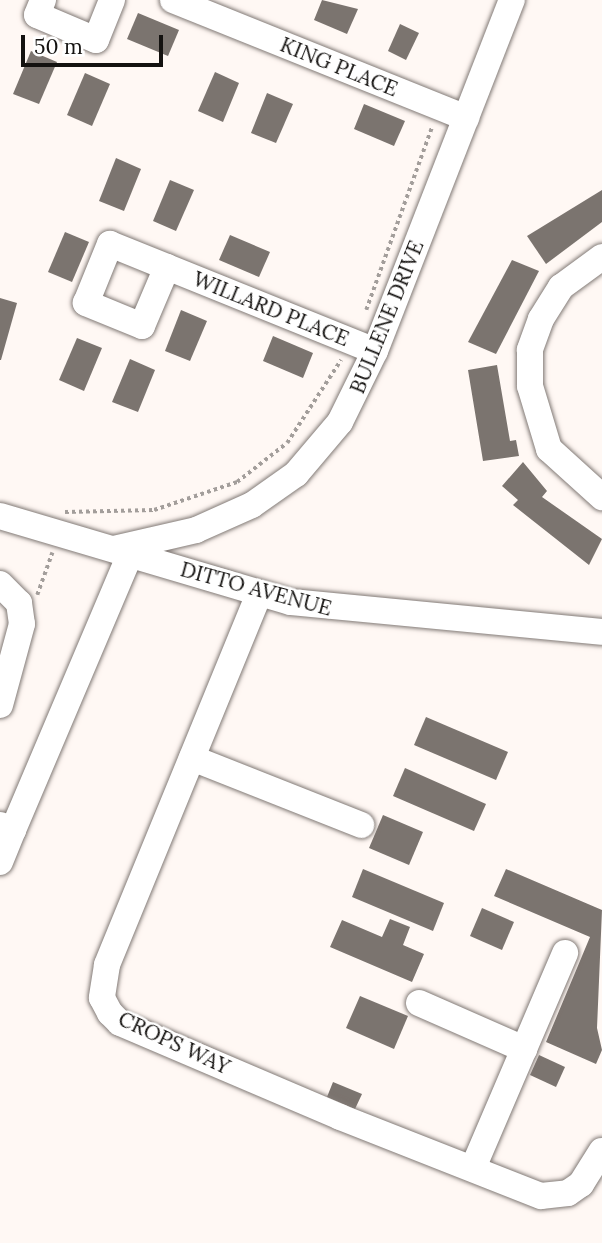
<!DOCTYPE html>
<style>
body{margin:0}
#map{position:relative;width:602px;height:1243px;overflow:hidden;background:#fff8f4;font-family:Lora,serif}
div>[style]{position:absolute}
.building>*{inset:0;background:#7b746f}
.path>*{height:3.5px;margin-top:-1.75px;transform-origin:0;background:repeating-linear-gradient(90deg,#a39e9b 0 3.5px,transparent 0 7px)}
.roads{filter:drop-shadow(0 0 2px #827a76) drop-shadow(0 0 2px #827a76)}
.minor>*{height:26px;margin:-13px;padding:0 13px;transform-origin:13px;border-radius:13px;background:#fff}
span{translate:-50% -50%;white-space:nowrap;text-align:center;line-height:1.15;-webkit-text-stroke:5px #fff;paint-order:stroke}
.street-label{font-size:21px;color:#141210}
.scale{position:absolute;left:21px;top:35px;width:142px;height:32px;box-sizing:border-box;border:4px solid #141210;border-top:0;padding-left:9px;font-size:21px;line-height:24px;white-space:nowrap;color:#141210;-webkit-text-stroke:5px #fff;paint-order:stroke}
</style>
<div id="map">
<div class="building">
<div style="clip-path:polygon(322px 0,358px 9px,347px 34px,314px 20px)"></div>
<div style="clip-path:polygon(138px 13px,179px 30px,168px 56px,127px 39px)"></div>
<div style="clip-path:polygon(400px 24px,419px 33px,406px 60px,388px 51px)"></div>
<div style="clip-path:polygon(31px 51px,57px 62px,39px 104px,13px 94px)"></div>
<div style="clip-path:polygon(215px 72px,239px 83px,223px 122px,198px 111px)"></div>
<div style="clip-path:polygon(85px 73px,110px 84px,92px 126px,67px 115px)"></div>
<div style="clip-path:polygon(267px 93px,293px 104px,276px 143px,251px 133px)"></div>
<div style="clip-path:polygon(364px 104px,405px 121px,394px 146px,354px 129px)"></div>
<div style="clip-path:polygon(116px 158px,141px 169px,124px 211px,99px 201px)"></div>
<div style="clip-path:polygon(170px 180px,194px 190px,176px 231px,153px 221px)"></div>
<div style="clip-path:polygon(602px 190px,602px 222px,546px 264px,527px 236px)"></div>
<div style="clip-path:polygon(65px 232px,89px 242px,72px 282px,48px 272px)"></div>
<div style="clip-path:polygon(230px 235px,270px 252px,259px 277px,219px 260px)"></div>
<div style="clip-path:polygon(512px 260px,539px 271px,496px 354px,468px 342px)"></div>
<div style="clip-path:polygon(0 298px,17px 303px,1px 360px,0 360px)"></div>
<div style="clip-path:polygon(181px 310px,207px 321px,190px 361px,165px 351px)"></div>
<div style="clip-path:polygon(273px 336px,313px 353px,303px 378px,263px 361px)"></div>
<div style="clip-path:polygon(77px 338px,102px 348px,84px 391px,59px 380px)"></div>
<div style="clip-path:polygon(130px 359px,155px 370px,138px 412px,112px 402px)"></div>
<div style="clip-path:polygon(497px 365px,510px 441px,516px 440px,519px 456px,483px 461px,468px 370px)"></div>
<div style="clip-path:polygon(523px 462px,547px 491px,542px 497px,602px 539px,589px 565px,513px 505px,518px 500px,502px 486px)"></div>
<div style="clip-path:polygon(426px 717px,508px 752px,496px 780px,414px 745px)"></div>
<div style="clip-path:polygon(405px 768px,486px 804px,474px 831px,393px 796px)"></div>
<div style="clip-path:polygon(383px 815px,423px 832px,409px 865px,369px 848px)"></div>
<div style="clip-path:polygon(363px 869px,444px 903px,433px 931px,352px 897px)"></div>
<div style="clip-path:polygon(506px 869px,602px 910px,597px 1028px,602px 1050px,596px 1064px,546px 1042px,590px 937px,494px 896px)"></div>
<div style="clip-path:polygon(482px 908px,514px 922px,502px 950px,470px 936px)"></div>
<div style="clip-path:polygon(390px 919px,410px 927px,403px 945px,424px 954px,412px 982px,330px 947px,342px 920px,382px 937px)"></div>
<div style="clip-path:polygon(360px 996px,408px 1016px,394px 1049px,346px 1028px)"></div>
<div style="clip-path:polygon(539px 1055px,565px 1067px,556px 1087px,530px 1075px)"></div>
<div style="clip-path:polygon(333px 1082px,362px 1094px,355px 1109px,327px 1097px)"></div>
</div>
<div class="path">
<div style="left:366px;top:310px;width:195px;rotate:-70.2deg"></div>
<div style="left:65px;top:512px;width:89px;rotate:-1.3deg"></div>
<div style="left:154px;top:510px;width:88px;rotate:-18.6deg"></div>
<div style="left:237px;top:482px;width:63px;rotate:-38deg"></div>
<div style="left:287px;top:443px;width:99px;rotate:-57deg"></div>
<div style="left:37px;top:595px;width:45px;rotate:-70.3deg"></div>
</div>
<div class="roads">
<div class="minor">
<div style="left:43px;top:0;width:16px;rotate:112deg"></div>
<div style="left:37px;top:15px;width:64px;rotate:23deg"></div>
<div style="left:96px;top:40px;width:43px;rotate:-68.2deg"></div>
<div style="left:173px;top:0;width:316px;rotate:21.9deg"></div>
<div style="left:110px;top:244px;width:61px;rotate:22deg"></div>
<div style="left:167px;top:267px;width:64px;rotate:113deg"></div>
<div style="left:142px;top:326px;width:61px;rotate:-157.7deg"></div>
<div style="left:86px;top:303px;width:64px;rotate:-67.9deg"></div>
<div style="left:602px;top:257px;width:51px;rotate:143.8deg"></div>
<div style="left:561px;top:287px;width:38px;rotate:122deg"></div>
<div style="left:541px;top:319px;width:33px;rotate:110deg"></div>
<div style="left:530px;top:350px;width:36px;rotate:90deg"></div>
<div style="left:530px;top:386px;width:66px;rotate:73.2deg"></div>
<div style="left:549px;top:449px;width:72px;rotate:42.2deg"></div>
<div style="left:167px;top:267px;width:224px;rotate:22deg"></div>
<div style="left:0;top:516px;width:303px;rotate:16.5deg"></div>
<div style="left:291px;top:602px;width:312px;rotate:5.5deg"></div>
<div style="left:114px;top:549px;width:84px;rotate:-13deg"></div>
<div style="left:196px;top:530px;width:61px;rotate:-24.1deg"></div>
<div style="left:252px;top:505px;width:54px;rotate:-35.2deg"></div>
<div style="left:296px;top:474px;width:68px;rotate:-49.8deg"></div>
<div style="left:340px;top:422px;width:79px;rotate:-63.8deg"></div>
<div style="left:375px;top:351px;width:377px;rotate:-68.7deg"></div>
<div style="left:0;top:584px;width:27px;rotate:45deg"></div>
<div style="left:19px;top:603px;width:21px;rotate:82deg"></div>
<div style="left:22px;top:624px;width:84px;rotate:105.2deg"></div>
<div style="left:259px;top:594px;width:401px;rotate:112.3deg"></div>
<div style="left:107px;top:965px;width:33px;rotate:99deg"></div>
<div style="left:102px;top:998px;width:17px;rotate:62deg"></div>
<div style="left:110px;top:1013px;width:14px;rotate:45deg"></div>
<div style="left:120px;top:1023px;width:239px;rotate:23.1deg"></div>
<div style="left:340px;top:1117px;width:216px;rotate:21.5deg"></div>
<div style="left:541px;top:1196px;width:27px;rotate:-6deg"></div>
<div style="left:568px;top:1193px;width:16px;rotate:-35deg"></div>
<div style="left:581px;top:1184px;width:39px;rotate:-58deg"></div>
<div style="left:192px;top:758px;width:182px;rotate:21.6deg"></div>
<div style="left:0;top:825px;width:14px;rotate:21deg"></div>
<div style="left:13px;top:830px;width:300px;rotate:-67deg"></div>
<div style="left:0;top:862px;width:35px;rotate:-68deg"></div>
<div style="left:419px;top:1003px;width:115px;rotate:23.7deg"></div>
<div style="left:473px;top:1168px;width:234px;rotate:-66.8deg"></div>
</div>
</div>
<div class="street-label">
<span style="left:339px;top:67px;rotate:22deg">KING PLACE</span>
<span style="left:271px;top:309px;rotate:22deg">WILLARD PLACE</span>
<span style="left:387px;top:317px;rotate:-68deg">BULLENE DRIVE</span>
<span style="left:256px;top:589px;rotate:15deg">DITTO AVENUE</span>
<span style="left:174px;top:1043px;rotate:25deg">CROPS WAY</span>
</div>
<div class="scale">50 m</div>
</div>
